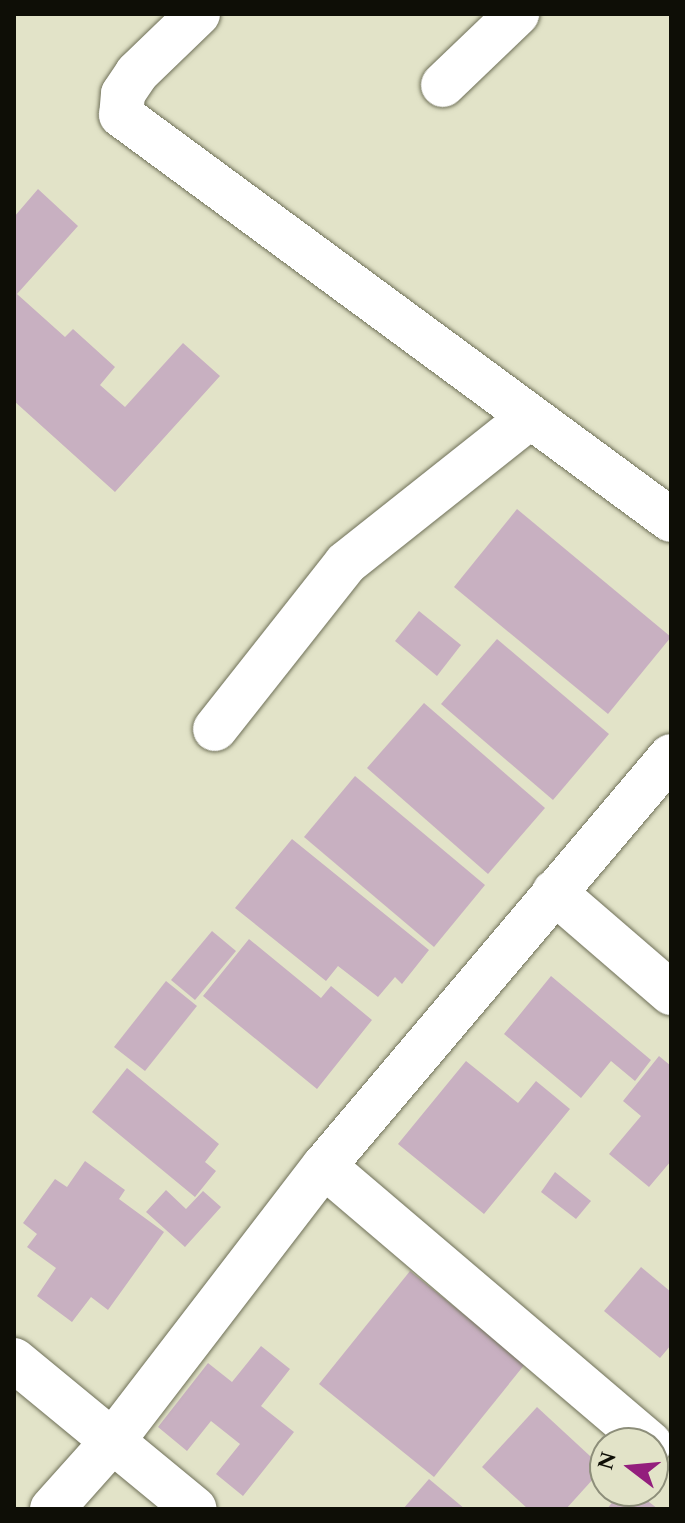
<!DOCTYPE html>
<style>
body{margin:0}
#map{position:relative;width:685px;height:1523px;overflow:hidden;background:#e2e3c8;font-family:Spectral,serif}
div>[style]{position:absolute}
.building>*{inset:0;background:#c8b0c1}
.roads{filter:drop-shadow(0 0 2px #6f7058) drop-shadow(0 0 2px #6f7058)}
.minor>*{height:44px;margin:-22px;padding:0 22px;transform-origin:22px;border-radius:22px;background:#fff}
span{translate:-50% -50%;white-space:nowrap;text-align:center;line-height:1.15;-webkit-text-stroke:8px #e2e3c8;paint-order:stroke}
.frame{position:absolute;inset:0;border:16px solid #0e0e06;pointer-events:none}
.north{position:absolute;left:589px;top:1427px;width:80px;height:80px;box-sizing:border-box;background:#e2e3c8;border:2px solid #8d8e7a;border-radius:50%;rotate:286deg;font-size:22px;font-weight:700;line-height:32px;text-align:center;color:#0e0e06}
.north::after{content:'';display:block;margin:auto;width:28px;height:36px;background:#931e7d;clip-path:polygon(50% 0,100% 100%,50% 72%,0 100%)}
</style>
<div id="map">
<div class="building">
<div style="clip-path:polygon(38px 189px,78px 226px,17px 294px,65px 337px,73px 329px,115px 367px,100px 385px,125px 407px,183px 343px,220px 376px,115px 492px,14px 401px,14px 217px)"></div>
<div style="clip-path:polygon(517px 509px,671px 637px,608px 714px,454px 587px)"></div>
<div style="clip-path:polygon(419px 611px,461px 645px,437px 676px,395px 641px)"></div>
<div style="clip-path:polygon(497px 639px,609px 734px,553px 800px,441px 704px)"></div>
<div style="clip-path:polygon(424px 703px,545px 808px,488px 874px,367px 768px)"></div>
<div style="clip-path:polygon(355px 776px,485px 885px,434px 947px,304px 837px)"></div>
<div style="clip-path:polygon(292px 839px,429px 950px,402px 984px,395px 977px,378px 997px,338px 966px,326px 981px,235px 908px)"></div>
<div style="clip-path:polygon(212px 931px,236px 951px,195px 1000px,171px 980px)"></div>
<div style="clip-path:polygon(249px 939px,321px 998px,331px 986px,372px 1020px,317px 1089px,203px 996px)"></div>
<div style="clip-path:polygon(551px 976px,651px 1060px,635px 1081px,611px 1061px,581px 1098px,504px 1034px)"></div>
<div style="clip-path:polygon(166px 981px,197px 1006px,145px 1071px,114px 1047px)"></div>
<div style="clip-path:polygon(659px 1056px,671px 1066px,671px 1161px,649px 1187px,609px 1154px,641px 1116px,623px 1101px)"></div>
<div style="clip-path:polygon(466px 1061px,518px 1103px,536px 1081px,570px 1109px,484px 1214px,398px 1144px)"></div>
<div style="clip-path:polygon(127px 1068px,219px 1144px,205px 1162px,216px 1171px,195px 1197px,92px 1112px)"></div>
<div style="clip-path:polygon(85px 1161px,125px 1190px,119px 1199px,164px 1232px,108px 1310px,91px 1297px,72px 1322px,37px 1296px,56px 1268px,27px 1247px,37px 1234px,23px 1223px,55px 1179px,67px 1187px)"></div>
<div style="clip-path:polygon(555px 1172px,591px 1201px,576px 1219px,541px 1192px)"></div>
<div style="clip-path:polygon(166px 1190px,186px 1209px,203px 1191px,221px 1207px,185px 1247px,146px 1212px)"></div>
<div style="clip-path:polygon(641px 1267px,671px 1292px,671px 1345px,660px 1358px,604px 1311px)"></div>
<div style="clip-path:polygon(410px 1271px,525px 1364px,434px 1477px,319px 1384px)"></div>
<div style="clip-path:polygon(261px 1346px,290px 1369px,261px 1406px,294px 1432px,243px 1496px,216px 1474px,240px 1444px,211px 1421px,187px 1451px,158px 1427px,208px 1363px,232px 1382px)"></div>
<div style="clip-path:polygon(537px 1407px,603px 1468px,566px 1509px,528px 1509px,482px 1467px)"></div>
<div style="clip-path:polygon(429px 1479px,465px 1509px,403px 1509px)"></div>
<div style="clip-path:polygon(621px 1491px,635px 1491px,658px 1509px,607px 1509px)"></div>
</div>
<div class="roads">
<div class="minor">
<div style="left:198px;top:14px;width:85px;rotate:136deg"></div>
<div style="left:137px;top:73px;width:25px;rotate:124deg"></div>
<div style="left:123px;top:94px;width:21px;rotate:95deg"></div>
<div style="left:121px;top:115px;width:683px;rotate:36.37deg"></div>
<div style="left:443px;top:85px;width:103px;rotate:-43.8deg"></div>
<div style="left:215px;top:729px;width:211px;rotate:-51.7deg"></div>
<div style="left:346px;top:563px;width:233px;rotate:-38.4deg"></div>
<div style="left:554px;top:892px;width:155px;rotate:40.8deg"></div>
<div style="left:324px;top:1166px;width:428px;rotate:40.4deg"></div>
<div style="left:14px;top:1360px;width:234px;rotate:39.5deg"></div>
<div style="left:52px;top:1509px;width:90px;rotate:-48.2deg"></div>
<div style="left:112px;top:1442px;width:348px;rotate:-52.5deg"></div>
<div style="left:324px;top:1166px;width:537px;rotate:-49.76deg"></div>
</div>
</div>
<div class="frame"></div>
<div class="north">N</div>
</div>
